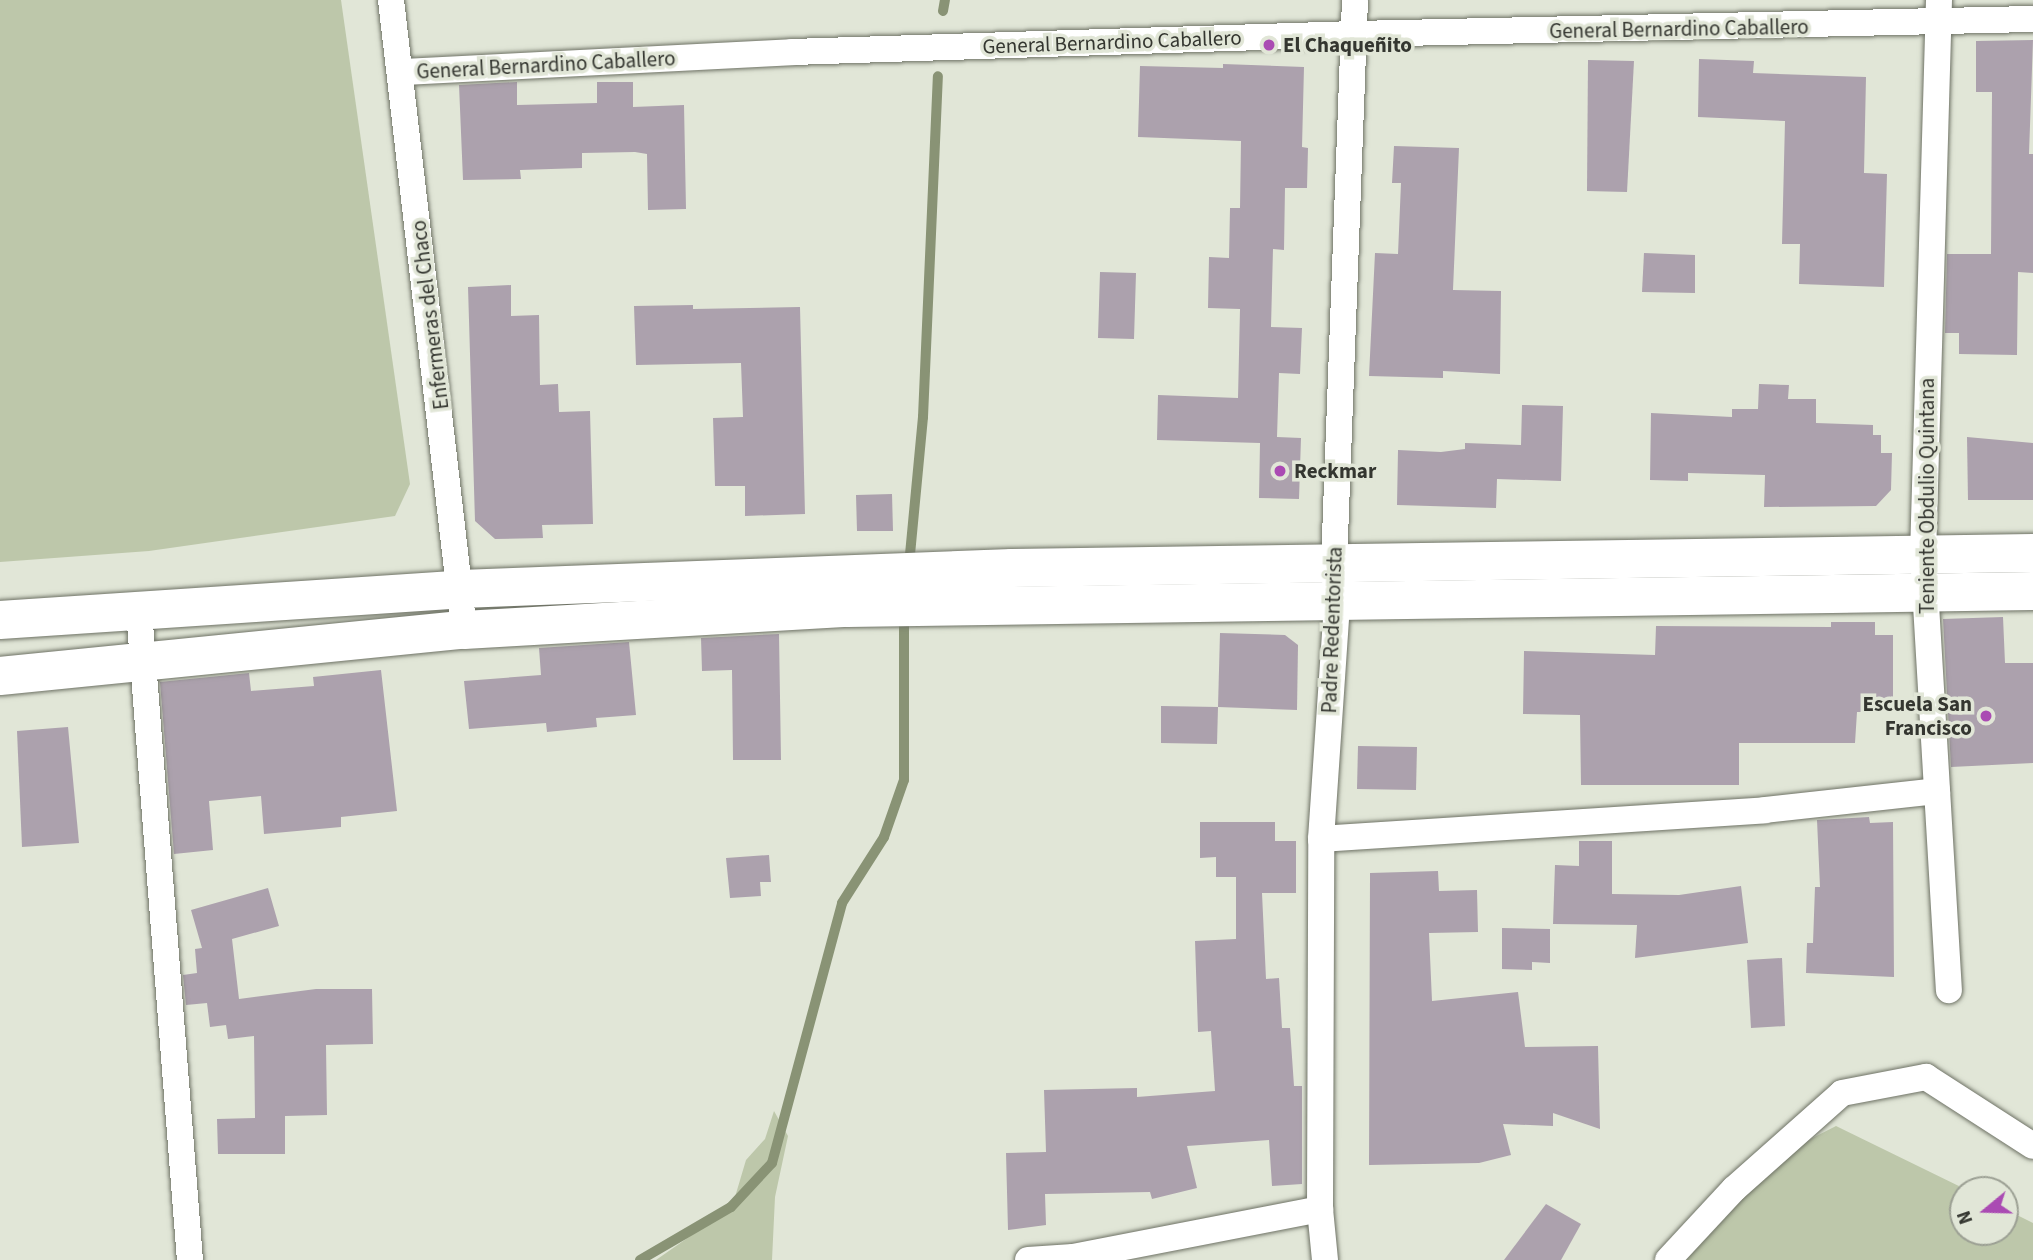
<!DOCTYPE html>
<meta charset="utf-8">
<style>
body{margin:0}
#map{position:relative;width:2033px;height:1260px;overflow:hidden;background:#e1e6d7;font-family:"Source Sans 3",sans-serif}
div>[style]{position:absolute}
.green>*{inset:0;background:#bdc7aa}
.stream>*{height:10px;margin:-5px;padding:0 5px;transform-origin:5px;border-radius:5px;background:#899375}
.building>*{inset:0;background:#aca1ad}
.roads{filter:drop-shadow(0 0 2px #6e7265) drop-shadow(0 0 2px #6e7265)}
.street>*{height:26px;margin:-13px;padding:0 13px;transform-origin:13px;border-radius:13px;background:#fff}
.secondary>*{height:38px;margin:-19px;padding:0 19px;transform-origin:19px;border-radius:19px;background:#fff}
.dots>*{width:19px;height:19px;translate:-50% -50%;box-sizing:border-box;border:4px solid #e1e6d7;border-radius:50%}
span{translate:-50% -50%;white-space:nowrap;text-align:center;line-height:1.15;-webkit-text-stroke:7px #e1e6d7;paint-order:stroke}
.street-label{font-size:21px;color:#343630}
.poi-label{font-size:21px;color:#343630;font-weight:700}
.left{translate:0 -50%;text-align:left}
.right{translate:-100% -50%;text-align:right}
.north{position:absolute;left:1949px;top:1176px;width:70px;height:70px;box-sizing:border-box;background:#e1e6d7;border:2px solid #9ca094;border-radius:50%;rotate:251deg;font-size:19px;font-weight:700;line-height:28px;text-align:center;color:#343630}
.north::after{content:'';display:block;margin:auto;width:24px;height:32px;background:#aa4bb3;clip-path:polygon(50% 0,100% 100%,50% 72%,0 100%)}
</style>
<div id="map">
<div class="green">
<div style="clip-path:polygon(0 0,341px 0,410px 484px,395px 516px,149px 551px,0 562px)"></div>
<div style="clip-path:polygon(774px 1111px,788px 1136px,775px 1197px,772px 1260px,656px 1260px,732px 1207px,746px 1160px,765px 1139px)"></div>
<div style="clip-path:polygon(1836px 1126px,1967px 1190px,1963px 1190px,1963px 1232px,2005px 1232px,2005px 1209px,2033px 1223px,2033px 1260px,1679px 1260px,1766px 1162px)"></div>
</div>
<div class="stream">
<div style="left:943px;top:11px;width:11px;rotate:-80deg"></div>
<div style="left:909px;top:565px;width:149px;rotate:-84.6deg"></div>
<div style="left:923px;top:417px;width:341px;rotate:-87.5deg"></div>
<div style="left:640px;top:1260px;width:105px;rotate:-30.2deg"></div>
<div style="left:731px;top:1207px;width:60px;rotate:-47deg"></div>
<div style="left:772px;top:1163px;width:269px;rotate:-74.9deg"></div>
<div style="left:842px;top:903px;width:78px;rotate:-57.5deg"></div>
<div style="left:884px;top:837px;width:60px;rotate:-70.7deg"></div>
<div style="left:904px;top:780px;width:167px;rotate:-90deg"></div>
</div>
<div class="building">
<div style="clip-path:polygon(2033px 40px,2029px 154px,2033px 154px,2033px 273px,2018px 272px,2017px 355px,1959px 354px,1959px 333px,1945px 333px,1947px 254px,1991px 254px,1992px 92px,1976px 92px,1976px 41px)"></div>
<div style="clip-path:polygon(1699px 59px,1754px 61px,1753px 73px,1866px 77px,1864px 173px,1887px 174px,1884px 287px,1799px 284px,1800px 244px,1782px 244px,1785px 121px,1698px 117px)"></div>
<div style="clip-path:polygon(1588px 60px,1634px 61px,1627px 192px,1587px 191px)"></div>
<div style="clip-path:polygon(1223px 64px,1304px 67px,1302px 147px,1308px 148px,1307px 188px,1285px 188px,1284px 250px,1273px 249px,1271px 327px,1302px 328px,1300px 374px,1279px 373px,1277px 437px,1301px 438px,1299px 499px,1259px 498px,1260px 443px,1157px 440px,1158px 395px,1238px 398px,1240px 309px,1208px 308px,1209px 257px,1229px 258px,1230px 208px,1240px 208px,1241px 141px,1138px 137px,1140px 66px,1223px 68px)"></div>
<div style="clip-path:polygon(517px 82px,517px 105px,597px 103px,597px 82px,633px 82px,633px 107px,684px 105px,686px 209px,648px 210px,647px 154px,635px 152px,582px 153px,582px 168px,520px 170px,521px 179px,463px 180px,459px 85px)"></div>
<div style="clip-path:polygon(1394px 146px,1459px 148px,1453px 290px,1501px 291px,1500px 374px,1443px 371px,1443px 378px,1369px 376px,1375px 253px,1398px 254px,1401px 183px,1392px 183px)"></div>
<div style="clip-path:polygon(1644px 253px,1695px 255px,1695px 293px,1642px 292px)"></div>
<div style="clip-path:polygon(1100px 272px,1136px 273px,1134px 339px,1098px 338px)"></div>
<div style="clip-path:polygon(511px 285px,511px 316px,539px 315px,540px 385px,558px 384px,559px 412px,590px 411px,593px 524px,542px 525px,543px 538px,495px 539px,475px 521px,468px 287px)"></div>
<div style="clip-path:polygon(693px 305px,693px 309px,800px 307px,805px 514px,745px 516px,745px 486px,715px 486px,713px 418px,743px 417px,741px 363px,636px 365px,634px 306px)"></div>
<div style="clip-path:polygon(1759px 384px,1789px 385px,1788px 399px,1816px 399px,1816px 423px,1873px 425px,1873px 435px,1881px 435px,1881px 453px,1892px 453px,1891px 490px,1876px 506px,1764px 507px,1765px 475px,1688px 473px,1688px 481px,1650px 480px,1651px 413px,1732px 417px,1732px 409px,1758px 409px)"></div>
<div style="clip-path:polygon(1522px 405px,1563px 406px,1561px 481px,1497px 479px,1496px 508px,1397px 505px,1398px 450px,1441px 452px,1465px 449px,1465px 443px,1521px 445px)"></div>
<div style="clip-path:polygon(1967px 437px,2033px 443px,2033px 500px,1968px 500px)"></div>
<div style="clip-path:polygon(892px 494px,893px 531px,857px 531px,856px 495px)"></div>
<div style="clip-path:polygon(2003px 617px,2005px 663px,2033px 663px,2033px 763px,1951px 767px,1943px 619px)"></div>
<div style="clip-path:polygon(1831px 622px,1875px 622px,1875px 635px,1893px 635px,1893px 712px,1857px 712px,1855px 743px,1739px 743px,1739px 785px,1581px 785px,1580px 715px,1523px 714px,1524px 651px,1655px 655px,1656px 626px,1831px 627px)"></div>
<div style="clip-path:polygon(1220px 633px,1285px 635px,1298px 645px,1297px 710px,1218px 707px)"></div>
<div style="clip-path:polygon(779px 634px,781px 760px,733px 760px,732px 670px,702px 671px,701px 638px)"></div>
<div style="clip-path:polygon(629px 642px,636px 715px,596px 718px,597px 727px,547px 732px,546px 723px,469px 729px,464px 681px,541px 675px,539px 648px)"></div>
<div style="clip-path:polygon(381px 670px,397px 811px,341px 817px,341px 827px,264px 834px,261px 796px,209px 801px,213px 850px,174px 854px,160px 682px,249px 673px,251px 691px,314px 686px,313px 677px)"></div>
<div style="clip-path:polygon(1161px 706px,1218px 707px,1217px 744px,1161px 743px)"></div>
<div style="clip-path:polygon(68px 727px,79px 843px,22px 847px,17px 731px)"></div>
<div style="clip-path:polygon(1358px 746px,1417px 747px,1416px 790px,1357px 789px)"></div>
<div style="clip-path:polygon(1869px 817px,1870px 823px,1893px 822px,1894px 977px,1806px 973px,1807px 943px,1813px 943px,1815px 887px,1820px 887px,1817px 820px)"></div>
<div style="clip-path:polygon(1200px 822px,1275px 822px,1275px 841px,1296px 841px,1296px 893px,1262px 893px,1266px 979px,1279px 978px,1282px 1028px,1290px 1028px,1294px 1086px,1302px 1086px,1302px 1184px,1272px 1186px,1269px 1140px,1187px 1146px,1197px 1188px,1152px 1199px,1150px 1192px,1045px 1194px,1046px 1225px,1008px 1230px,1006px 1153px,1046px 1152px,1044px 1090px,1137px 1088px,1137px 1097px,1215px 1091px,1211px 1031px,1198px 1032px,1195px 941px,1236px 939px,1236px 877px,1216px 877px,1216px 857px,1200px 858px)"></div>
<div style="clip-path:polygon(1579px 841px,1612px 841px,1612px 894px,1679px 895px,1741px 886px,1748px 943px,1635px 958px,1637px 925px,1553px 924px,1555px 865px,1579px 866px)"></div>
<div style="clip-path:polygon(769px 855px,771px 882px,760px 882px,761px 896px,730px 898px,726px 858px)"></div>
<div style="clip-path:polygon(1438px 871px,1439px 891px,1477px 890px,1478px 932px,1429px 933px,1432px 1001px,1518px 992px,1525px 1047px,1598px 1046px,1600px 1129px,1553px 1113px,1553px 1126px,1503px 1124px,1511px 1155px,1479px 1163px,1369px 1165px,1370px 873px)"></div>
<div style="clip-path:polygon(268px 888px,279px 926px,232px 939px,239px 999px,316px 989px,372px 989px,373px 1044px,326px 1045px,327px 1115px,285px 1116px,285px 1154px,218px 1154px,217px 1119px,255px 1118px,254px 1036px,228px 1039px,226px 1025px,210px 1027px,207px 1003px,186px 1005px,183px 975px,197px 973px,195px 949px,202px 948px,191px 910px)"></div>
<div style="clip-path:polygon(1502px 928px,1550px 929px,1550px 963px,1532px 962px,1532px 970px,1502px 969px)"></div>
<div style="clip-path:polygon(1782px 958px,1785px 1026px,1751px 1028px,1747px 960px)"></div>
<div style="clip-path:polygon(1546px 1204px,1581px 1224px,1561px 1260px,1504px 1260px)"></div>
</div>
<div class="roads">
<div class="street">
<div style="left:391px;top:0;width:634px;rotate:83.39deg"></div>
<div style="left:1939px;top:0;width:554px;rotate:91.65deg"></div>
<div style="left:1923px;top:554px;width:437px;rotate:86.6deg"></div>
<div style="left:402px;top:72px;width:391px;rotate:-2.9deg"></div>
<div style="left:792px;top:52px;width:563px;rotate:-1.83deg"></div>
<div style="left:1355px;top:34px;width:678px;rotate:-1.27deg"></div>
<div style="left:139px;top:611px;width:651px;rotate:85.51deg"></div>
<div style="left:1321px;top:839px;width:445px;rotate:-3.7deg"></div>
<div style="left:1765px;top:810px;width:173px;rotate:-6.3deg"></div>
<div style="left:1028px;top:1260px;width:45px;rotate:-3.8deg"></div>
<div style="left:1073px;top:1257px;width:252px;rotate:-11deg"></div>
<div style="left:1325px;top:1260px;width:51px;rotate:-95.6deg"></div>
<div style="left:1320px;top:1209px;width:370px;rotate:-89.8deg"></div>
<div style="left:1321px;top:839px;width:238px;rotate:-86.1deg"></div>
<div style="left:1337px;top:602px;width:38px;rotate:-95deg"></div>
<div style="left:1334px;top:564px;width:564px;rotate:-87.87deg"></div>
<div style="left:1668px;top:1260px;width:97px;rotate:-47.1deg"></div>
<div style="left:1734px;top:1189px;width:144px;rotate:-41.6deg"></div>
<div style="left:1842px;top:1093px;width:86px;rotate:-10.8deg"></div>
<div style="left:1926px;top:1077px;width:127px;rotate:32.8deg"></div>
</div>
<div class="secondary">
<div style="left:0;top:620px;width:462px;rotate:-3.8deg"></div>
<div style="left:461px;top:589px;width:551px;rotate:-2.18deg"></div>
<div style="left:1012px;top:568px;width:1021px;rotate:-0.84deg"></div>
<div style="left:0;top:676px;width:466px;rotate:-5.7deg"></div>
<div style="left:464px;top:630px;width:384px;rotate:-3.3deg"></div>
<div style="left:847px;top:608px;width:1186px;rotate:-0.82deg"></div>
</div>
</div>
<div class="dots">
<div style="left:1269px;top:45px;background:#aa4bb3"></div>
<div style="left:1280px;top:471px;background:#aa4bb3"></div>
<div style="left:1986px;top:716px;background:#aa4bb3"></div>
</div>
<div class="street-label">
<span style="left:1679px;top:29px;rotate:-1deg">General Bernardino Caballero</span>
<span style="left:1112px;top:42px;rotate:-2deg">General Bernardino Caballero</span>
<span style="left:546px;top:65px;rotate:-3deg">General Bernardino Caballero</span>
<span style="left:430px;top:315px;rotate:-97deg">Enfermeras del Chaco</span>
<span style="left:1927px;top:496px;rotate:-90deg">Teniente Obdulio Quintana</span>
<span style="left:1332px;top:630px;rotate:-88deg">Padre Redentorista</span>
</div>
<div class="poi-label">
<span class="left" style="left:1283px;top:45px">El Chaqueñito</span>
<span class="left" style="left:1294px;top:471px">Reckmar</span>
<span class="right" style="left:1972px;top:716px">Escuela San<br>Francisco</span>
</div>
<div class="north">N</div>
</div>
